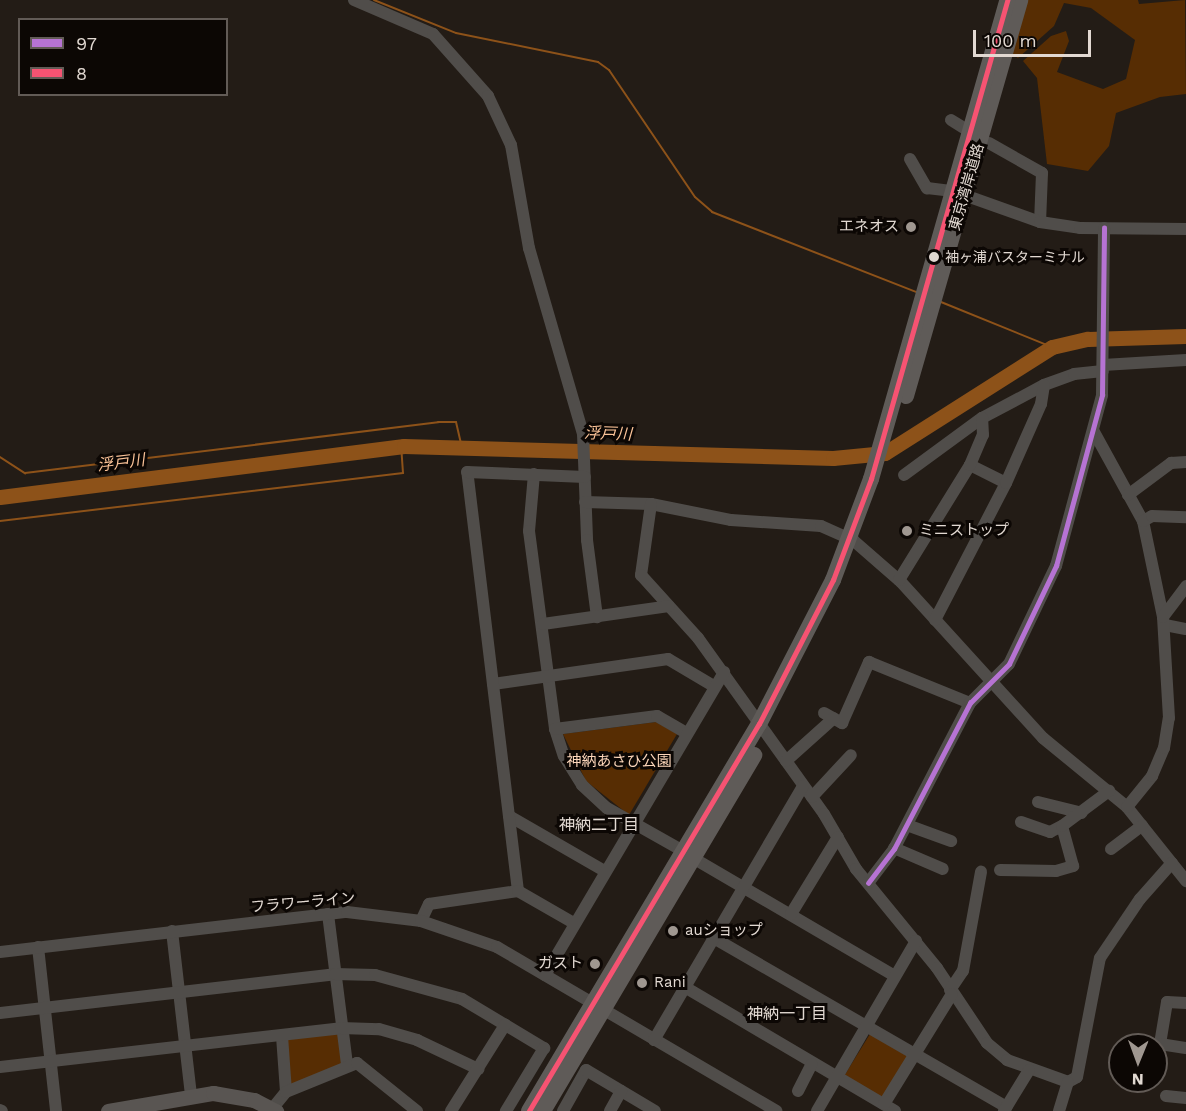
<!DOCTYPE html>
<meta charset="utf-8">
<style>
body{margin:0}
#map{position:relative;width:1186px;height:1111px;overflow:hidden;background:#231c16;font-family:"Work Sans","Noto Sans JP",sans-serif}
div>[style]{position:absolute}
.green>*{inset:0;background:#572d03}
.stream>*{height:2px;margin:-1px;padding:0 1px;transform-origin:1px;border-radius:1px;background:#8d5219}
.river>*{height:15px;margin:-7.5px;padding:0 7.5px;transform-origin:7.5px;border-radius:7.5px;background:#8d5219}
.minor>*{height:12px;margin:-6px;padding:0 6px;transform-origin:6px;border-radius:6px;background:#504d4a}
.major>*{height:15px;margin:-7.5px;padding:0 7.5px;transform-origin:7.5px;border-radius:7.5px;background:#595552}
.highway>*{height:16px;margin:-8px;padding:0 8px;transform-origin:8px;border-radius:8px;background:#5f5b58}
.bus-1>*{height:4.5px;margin:-2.25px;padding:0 2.25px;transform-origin:2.25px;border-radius:2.25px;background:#b673d3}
.bus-2>*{height:4.5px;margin:-2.25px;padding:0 2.25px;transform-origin:2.25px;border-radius:2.25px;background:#f65372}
.dots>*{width:16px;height:16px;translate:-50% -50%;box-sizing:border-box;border:3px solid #0c0704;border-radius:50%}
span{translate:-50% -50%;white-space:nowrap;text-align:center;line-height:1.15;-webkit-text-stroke:6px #0c0704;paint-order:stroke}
.bus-label{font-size:14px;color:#e2d9d2}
.left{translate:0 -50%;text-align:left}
.street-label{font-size:15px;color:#e2d9d2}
.poi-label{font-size:15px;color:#e2d9d2}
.right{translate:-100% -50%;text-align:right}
.park-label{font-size:15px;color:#fcd6ba}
.water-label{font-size:16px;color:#fbc398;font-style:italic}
.neighbourhood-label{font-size:16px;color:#e2d9d2}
.legend{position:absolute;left:18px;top:18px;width:210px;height:78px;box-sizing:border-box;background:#0c0704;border:2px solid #625b56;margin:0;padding:8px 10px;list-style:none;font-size:18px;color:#e2d9d2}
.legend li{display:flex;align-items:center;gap:12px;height:30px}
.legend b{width:30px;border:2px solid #625b56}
.north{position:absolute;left:1108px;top:1033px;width:60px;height:60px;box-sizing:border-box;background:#0c0704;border:2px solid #625b56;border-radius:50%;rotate:181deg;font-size:16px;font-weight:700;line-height:24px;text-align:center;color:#e2d9d2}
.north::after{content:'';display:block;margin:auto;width:21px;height:27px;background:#9f9790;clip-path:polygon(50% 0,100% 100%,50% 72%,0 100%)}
.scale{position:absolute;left:973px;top:30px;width:118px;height:27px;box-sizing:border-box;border:3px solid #e2d9d2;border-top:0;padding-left:8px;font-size:18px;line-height:21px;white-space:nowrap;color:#e2d9d2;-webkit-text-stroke:4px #0c0704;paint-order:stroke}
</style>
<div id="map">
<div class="green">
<div style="clip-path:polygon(1025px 0,1138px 0,1139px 4px,1185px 0,1186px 94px,1160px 97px,1116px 113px,1109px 146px,1088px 171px,1047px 164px,1037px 78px,1023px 61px,1051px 36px,1066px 31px,1069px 41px,1057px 72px,1103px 89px,1126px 79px,1135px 40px,1091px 8px,1064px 3px,1054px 26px,1018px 58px,1010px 53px)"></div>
<div style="clip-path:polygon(656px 722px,677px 734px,629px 815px,586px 781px,563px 734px)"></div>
<div style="clip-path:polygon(338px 1032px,343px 1063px,289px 1087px,286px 1039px)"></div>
<div style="clip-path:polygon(870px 1034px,909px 1057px,883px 1100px,844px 1076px)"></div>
</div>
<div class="stream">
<div style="left:374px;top:0;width:88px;rotate:21.9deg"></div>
<div style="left:456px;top:33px;width:145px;rotate:11.5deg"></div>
<div style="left:598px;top:62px;width:14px;rotate:36deg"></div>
<div style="left:609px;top:70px;width:153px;rotate:55.9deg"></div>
<div style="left:695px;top:197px;width:23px;rotate:41deg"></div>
<div style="left:712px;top:212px;width:219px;rotate:21.4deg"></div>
<div style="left:941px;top:302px;width:120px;rotate:22.1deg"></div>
<div style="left:0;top:457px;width:30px;rotate:33deg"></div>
<div style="left:25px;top:473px;width:416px;rotate:-7deg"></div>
<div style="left:438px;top:422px;width:18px"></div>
<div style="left:456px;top:422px;width:26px;rotate:77deg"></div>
<div style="left:0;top:521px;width:406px;rotate:-6.8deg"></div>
<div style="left:403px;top:473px;width:27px;rotate:-94deg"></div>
</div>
<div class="river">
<div style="left:0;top:497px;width:407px;rotate:-7.2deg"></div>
<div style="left:404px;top:446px;width:429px;rotate:1.6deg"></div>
<div style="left:833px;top:458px;width:52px;rotate:-5.5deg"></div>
<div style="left:885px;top:453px;width:198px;rotate:-32.4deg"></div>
<div style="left:1052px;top:347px;width:37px;rotate:-13deg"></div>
<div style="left:1088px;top:339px;width:98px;rotate:-1.8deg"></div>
</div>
<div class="minor">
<div style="left:354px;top:0;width:86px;rotate:23.3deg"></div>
<div style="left:433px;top:34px;width:83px;rotate:48.4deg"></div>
<div style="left:488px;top:96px;width:54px;rotate:64.9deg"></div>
<div style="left:511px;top:145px;width:105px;rotate:80.1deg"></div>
<div style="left:529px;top:248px;width:194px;rotate:73.8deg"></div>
<div style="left:583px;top:434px;width:106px;rotate:87.8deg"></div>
<div style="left:587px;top:540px;width:78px;rotate:82.6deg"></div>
<div style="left:951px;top:120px;width:15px;rotate:32deg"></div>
<div style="left:989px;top:143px;width:61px;rotate:29.5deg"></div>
<div style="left:1042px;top:173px;width:49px;rotate:92.3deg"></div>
<div style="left:910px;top:159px;width:34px;rotate:60deg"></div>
<div style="left:927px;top:188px;width:26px;rotate:7deg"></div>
<div style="left:953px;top:191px;width:92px;rotate:19.6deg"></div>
<div style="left:1040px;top:222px;width:40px;rotate:8.5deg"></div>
<div style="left:1080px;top:228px;width:106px;rotate:0.5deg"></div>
<div style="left:1103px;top:365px;width:83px;rotate:-3.4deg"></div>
<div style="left:1094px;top:432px;width:102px;rotate:61.2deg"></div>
<div style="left:1143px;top:521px;width:98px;rotate:78.2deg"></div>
<div style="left:970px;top:465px;width:40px;rotate:26.6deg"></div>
<div style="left:534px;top:474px;width:57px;rotate:95deg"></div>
<div style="left:529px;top:531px;width:200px;rotate:82.5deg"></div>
<div style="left:555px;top:729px;width:28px;rotate:72deg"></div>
<div style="left:564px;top:756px;width:34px;rotate:58deg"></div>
<div style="left:582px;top:785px;width:34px;rotate:43deg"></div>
<div style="left:607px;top:808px;width:87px;rotate:29.5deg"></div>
<div style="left:904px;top:475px;width:97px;rotate:-36.2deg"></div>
<div style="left:982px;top:418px;width:70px;rotate:-28deg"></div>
<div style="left:1044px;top:385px;width:32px;rotate:-20deg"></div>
<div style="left:1074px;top:374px;width:29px;rotate:-6deg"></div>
<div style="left:1128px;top:495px;width:54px;rotate:-36.7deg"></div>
<div style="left:1171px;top:463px;width:15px;rotate:-4deg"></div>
<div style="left:585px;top:502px;width:66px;rotate:1.7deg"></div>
<div style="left:651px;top:504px;width:82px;rotate:11.3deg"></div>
<div style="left:731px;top:520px;width:90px;rotate:3.8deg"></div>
<div style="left:821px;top:526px;width:36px;rotate:24deg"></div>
<div style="left:854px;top:541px;width:62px;rotate:41.1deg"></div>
<div style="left:901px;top:582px;width:211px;rotate:47.7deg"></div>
<div style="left:1043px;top:738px;width:109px;rotate:39.4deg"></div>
<div style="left:1127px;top:807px;width:95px;rotate:51.4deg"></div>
<div style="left:651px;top:504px;width:72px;rotate:98deg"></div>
<div style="left:641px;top:575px;width:85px;rotate:47.9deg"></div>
<div style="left:698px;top:638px;width:216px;rotate:54.4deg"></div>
<div style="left:824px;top:814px;width:64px;rotate:59.8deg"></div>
<div style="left:856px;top:869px;width:128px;rotate:50.7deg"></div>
<div style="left:937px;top:968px;width:90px;rotate:56.3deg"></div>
<div style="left:987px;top:1043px;width:26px;rotate:40deg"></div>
<div style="left:1007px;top:1060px;width:65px;rotate:19.8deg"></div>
<div style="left:1068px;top:1082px;width:10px;rotate:-29deg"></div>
<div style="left:1077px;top:1077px;width:121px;rotate:-79.1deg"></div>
<div style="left:1100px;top:958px;width:71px;rotate:-55.9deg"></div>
<div style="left:1140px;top:899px;width:48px;rotate:-48.4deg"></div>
<div style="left:1143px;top:521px;width:10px;rotate:-29deg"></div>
<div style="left:1152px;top:516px;width:34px;rotate:2deg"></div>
<div style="left:899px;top:580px;width:135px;rotate:-58.3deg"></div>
<div style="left:970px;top:465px;width:33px;rotate:-67deg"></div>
<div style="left:983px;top:435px;width:17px;rotate:-93deg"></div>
<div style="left:935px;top:620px;width:154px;rotate:-62.6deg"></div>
<div style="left:1006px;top:483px;width:86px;rotate:-66.1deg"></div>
<div style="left:1041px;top:404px;width:19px;rotate:-81deg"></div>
<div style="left:543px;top:624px;width:127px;rotate:-8.1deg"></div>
<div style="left:1165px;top:625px;width:21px;rotate:11deg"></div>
<div style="left:493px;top:684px;width:177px;rotate:-8.1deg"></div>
<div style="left:668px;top:659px;width:51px;rotate:30.6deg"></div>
<div style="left:824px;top:713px;width:21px;rotate:29deg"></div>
<div style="left:842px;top:723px;width:67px;rotate:-66.1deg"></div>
<div style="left:869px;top:662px;width:109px;rotate:22.1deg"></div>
<div style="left:555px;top:729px;width:103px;rotate:-7.3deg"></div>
<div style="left:657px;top:716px;width:32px;rotate:30deg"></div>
<div style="left:786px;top:761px;width:64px;rotate:-41.9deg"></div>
<div style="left:812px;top:797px;width:57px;rotate:-47.1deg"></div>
<div style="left:1038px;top:802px;width:45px;rotate:14deg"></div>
<div style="left:1127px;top:807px;width:40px;rotate:-51deg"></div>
<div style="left:1152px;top:776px;width:30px;rotate:-67deg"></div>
<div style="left:1164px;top:748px;width:30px;rotate:-81deg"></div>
<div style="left:1169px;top:718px;width:101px;rotate:-93.4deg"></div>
<div style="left:1163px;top:617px;width:39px;rotate:-53deg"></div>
<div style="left:509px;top:816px;width:108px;rotate:29.9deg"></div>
<div style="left:1021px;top:822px;width:31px;rotate:19deg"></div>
<div style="left:1050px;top:832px;width:13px;rotate:-27deg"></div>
<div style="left:907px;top:825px;width:47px;rotate:20deg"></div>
<div style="left:894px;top:848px;width:53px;rotate:23.2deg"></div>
<div style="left:1111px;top:849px;width:39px;rotate:-37deg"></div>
<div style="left:693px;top:858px;width:234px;rotate:30.3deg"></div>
<div style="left:1000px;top:870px;width:56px;rotate:1deg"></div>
<div style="left:1056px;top:871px;width:18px;rotate:-16deg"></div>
<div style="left:1073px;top:866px;width:41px;rotate:-105.4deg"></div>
<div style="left:1062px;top:826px;width:59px;rotate:-36.7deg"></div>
<div style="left:868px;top:883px;width:43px;rotate:-52.6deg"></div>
<div style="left:894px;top:849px;width:165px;rotate:-62.5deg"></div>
<div style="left:970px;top:703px;width:55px;rotate:-45deg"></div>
<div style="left:1009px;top:664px;width:109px;rotate:-64.4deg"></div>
<div style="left:1056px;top:566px;width:177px;rotate:-74.9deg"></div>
<div style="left:1102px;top:395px;width:167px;rotate:-89.3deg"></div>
<div style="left:518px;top:891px;width:422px;rotate:-96.9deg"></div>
<div style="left:467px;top:472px;width:118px;rotate:2.4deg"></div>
<div style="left:328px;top:914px;width:152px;rotate:82.8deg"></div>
<div style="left:791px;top:914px;width:90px;rotate:-58.6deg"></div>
<div style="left:421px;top:921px;width:19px;rotate:-65deg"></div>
<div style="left:429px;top:904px;width:90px;rotate:-8.3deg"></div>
<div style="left:518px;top:891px;width:62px;rotate:29.9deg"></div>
<div style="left:172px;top:931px;width:164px;rotate:83.4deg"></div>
<div style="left:712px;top:937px;width:340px;rotate:30deg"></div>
<div style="left:38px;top:947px;width:165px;rotate:83.7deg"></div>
<div style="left:0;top:952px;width:349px;rotate:-6.6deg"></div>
<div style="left:347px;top:912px;width:75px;rotate:6.9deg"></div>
<div style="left:421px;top:921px;width:80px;rotate:18.9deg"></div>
<div style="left:497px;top:947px;width:324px;rotate:30.4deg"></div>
<div style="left:545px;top:975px;width:352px;rotate:-59.4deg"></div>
<div style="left:683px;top:986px;width:246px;rotate:30.5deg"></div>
<div style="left:950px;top:990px;width:23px;rotate:-56deg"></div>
<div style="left:963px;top:971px;width:101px;rotate:-79.7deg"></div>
<div style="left:1186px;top:1003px;width:19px;rotate:-177deg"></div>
<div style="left:1167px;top:1002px;width:43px;rotate:99.5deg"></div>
<div style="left:1160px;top:1044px;width:26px;rotate:9deg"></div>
<div style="left:0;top:1013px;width:337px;rotate:-6.6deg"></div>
<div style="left:335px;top:974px;width:40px;rotate:1.4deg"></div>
<div style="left:375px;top:975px;width:90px;rotate:15.4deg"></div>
<div style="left:462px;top:999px;width:96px;rotate:30.9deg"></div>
<div style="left:544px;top:1048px;width:74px;rotate:121.1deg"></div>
<div style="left:282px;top:1036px;width:56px;rotate:85.9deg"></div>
<div style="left:654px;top:1040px;width:294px;rotate:-59.6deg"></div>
<div style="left:0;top:1067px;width:343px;rotate:-6.5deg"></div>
<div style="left:341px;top:1028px;width:38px;rotate:2deg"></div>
<div style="left:379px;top:1029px;width:40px;rotate:16deg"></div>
<div style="left:417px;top:1040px;width:68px;rotate:25.4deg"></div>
<div style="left:798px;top:1091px;width:30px;rotate:-63deg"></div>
<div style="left:1166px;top:1096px;width:20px;rotate:6deg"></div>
<div style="left:884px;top:1104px;width:129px;rotate:-58.3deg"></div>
<div style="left:272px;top:1109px;width:22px;rotate:-51deg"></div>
<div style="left:286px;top:1092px;width:77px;rotate:-22.2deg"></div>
<div style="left:357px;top:1063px;width:77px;rotate:38.7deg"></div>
<div style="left:0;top:1110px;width:2px;rotate:27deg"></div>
<div style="left:451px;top:1111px;width:102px;rotate:-57.9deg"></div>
<div style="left:563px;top:1111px;width:47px;rotate:-60.7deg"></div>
<div style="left:586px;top:1070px;width:80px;rotate:30.7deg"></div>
<div style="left:610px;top:1111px;width:23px;rotate:-61deg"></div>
<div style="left:817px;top:1111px;width:197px;rotate:-59.8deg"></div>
<div style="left:1004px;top:1111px;width:48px;rotate:-58.6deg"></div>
<div style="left:1059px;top:1111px;width:30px;rotate:-73deg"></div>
</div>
<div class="major">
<div style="left:108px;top:1111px;width:107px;rotate:-9.7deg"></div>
<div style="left:213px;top:1093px;width:42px;rotate:9.7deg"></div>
<div style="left:254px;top:1100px;width:25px;rotate:27deg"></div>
</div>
<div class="highway">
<div style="left:906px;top:396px;width:412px;rotate:-73.9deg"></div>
<div style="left:529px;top:1111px;width:450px;rotate:-59.3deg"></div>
<div style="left:759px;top:724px;width:162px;rotate:-62.8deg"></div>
<div style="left:833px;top:580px;width:108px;rotate:-69.4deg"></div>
<div style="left:871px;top:479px;width:498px;rotate:-74.1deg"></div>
<div style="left:543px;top:1111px;width:414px;rotate:-59.3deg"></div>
</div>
<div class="bus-1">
<div style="left:868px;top:883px;width:43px;rotate:-52.6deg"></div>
<div style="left:894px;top:849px;width:165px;rotate:-62.5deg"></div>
<div style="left:970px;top:703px;width:55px;rotate:-45deg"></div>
<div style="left:1009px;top:664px;width:109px;rotate:-64.4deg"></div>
<div style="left:1056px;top:566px;width:177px;rotate:-74.9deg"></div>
<div style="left:1102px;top:395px;width:167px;rotate:-89.3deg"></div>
</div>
<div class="bus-2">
<div style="left:529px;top:1111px;width:450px;rotate:-59.3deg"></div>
<div style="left:759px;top:724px;width:162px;rotate:-62.8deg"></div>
<div style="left:833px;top:580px;width:108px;rotate:-69.4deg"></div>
<div style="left:871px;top:479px;width:498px;rotate:-74.1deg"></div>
</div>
<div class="dots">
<div style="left:911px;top:227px;background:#9f9790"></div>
<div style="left:934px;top:257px;background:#e2d9d2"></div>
<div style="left:907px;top:531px;background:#9f9790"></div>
<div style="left:673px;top:931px;background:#9f9790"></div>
<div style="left:595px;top:964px;background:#9f9790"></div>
<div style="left:642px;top:983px;background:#9f9790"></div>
</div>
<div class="bus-label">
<span class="left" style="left:945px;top:257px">袖ヶ浦バスターミナル</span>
</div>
<div class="street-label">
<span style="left:967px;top:187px;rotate:-74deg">東京湾岸道路</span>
<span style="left:303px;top:903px;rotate:-5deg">フラワーライン</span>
</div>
<div class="poi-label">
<span class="right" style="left:899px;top:227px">エネオス</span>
<span class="left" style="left:919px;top:531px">ミニストップ</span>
<span class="left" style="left:685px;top:931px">auショップ</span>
<span class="right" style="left:583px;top:964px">ガスト</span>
<span class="left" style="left:654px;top:983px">Rani</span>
</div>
<div class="park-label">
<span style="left:619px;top:762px">神納あさひ公園</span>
</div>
<div class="water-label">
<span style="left:608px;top:434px;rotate:2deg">浮戸川</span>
<span style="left:121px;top:463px;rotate:-7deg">浮戸川</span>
</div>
<div class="neighbourhood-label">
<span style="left:599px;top:825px">神納二丁目</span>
<span style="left:787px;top:1014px">神納一丁目</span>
</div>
<ul class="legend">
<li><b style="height:8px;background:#b673d3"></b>97</li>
<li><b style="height:8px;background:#f65372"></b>8</li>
</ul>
<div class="north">N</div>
<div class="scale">100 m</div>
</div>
